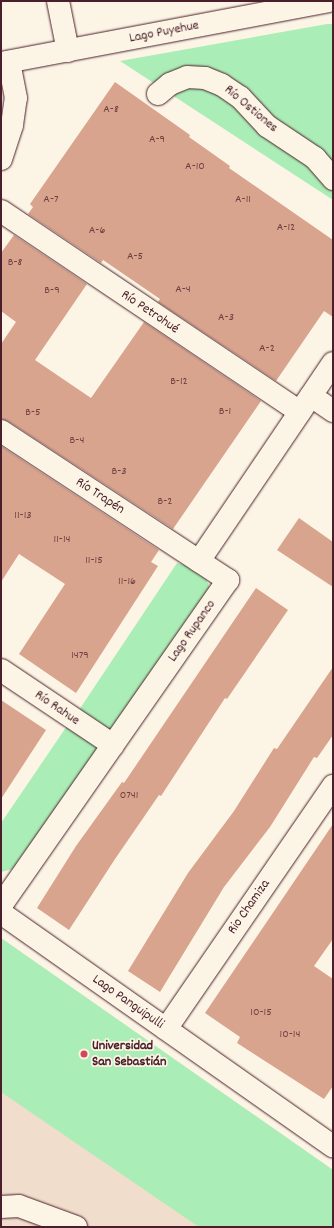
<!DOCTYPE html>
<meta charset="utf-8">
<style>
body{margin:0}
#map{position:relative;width:334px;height:1228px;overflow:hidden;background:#fcf5e5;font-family:Dekko,sans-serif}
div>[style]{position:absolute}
.built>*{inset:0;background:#f1ddcb}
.green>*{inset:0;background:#abedb6}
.building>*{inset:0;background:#d8a48e}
.roads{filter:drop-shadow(0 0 1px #4a1f2b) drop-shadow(0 0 1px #4a1f2b)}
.minor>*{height:22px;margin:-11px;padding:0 11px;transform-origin:11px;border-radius:11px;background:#fcf5e5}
.dots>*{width:11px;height:11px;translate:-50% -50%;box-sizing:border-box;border:2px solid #fcf5e5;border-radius:50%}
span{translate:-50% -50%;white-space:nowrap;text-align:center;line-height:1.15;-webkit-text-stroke:3.5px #fcf5e5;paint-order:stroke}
.number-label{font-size:12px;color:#6e4044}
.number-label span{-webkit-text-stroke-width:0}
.street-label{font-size:14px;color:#4a1f2b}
.poi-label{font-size:14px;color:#4a1f2b;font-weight:700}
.left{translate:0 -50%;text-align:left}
.frame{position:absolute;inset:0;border:2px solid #4a1f2b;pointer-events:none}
</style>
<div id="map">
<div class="built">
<div style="clip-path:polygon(1px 938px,333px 1170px,333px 1227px,1px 1227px)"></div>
</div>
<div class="green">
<div style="clip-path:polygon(333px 24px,333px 200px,120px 61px,327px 24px)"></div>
<div style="clip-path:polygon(177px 563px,189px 566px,206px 579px,210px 588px,114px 729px,109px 729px,77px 713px)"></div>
<div style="clip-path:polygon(69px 723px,100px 749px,13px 869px,1px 872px,1px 823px)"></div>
<div style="clip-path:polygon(1px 938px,333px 1170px,333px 1227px,199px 1227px,1px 1092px)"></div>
</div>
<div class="building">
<div style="clip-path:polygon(115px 82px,190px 135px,189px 137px,230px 166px,229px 168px,333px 240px,333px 317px,324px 311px,276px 381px,158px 302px,160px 299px,103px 260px,101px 263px,28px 214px,33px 207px,30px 204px)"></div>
<div style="clip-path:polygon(14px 235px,87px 284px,35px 360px,91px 398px,144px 322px,261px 401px,173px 529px,8px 421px,1px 419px,1px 344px,16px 322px,1px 311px,1px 253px)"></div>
<div style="clip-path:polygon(1px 446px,159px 550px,151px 562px,158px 566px,76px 693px,19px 654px,65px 584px,19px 554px,1px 582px)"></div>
<div style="clip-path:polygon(299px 518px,333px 542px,333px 587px,277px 550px)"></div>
<div style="clip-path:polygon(256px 588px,288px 610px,227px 699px,225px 698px,161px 796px,159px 795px,115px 859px,69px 930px,37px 908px,76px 846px,122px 782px,124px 783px)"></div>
<div style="clip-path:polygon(333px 667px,333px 735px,317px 758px,314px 757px,270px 827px,224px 887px,160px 992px,128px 971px,188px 873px,234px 811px,274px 748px,277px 749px)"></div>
<div style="clip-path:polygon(1px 700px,46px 730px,1px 799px)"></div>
<div style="clip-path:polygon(333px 824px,333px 939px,314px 966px,333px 979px,333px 1086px,324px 1099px,237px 1043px,240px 1037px,205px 1013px)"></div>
</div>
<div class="roads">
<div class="minor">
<div style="left:58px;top:1px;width:51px;rotate:78.7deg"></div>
<div style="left:1px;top:63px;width:333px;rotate:-10.7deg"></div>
<div style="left:158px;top:94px;width:16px;rotate:-40deg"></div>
<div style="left:170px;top:84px;width:18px;rotate:-22deg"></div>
<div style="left:187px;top:77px;width:18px;rotate:3deg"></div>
<div style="left:205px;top:78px;width:18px;rotate:22deg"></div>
<div style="left:222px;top:85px;width:22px;rotate:34deg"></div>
<div style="left:240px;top:97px;width:40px;rotate:47deg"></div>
<div style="left:267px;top:126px;width:58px;rotate:33.7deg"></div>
<div style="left:315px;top:158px;width:28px;rotate:49deg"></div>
<div style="left:1px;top:159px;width:36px;rotate:-72deg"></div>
<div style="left:12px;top:125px;width:27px;rotate:-82deg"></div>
<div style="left:16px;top:98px;width:37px;rotate:-101deg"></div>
<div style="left:1px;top:211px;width:360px;rotate:33.9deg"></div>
<div style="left:311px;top:396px;width:27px;rotate:34deg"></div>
<div style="left:1px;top:431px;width:272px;rotate:33.3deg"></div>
<div style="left:228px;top:580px;width:397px;rotate:124.9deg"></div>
<div style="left:199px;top:561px;width:239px;rotate:-55.9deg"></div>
<div style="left:1px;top:670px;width:135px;rotate:33.8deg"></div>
<div style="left:1px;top:913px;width:406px;rotate:35.1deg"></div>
<div style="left:166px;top:1029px;width:295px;rotate:-55.5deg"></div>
<div style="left:1px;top:1207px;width:18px;rotate:-3deg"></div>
<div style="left:19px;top:1206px;width:61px;rotate:20.2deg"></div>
</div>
</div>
<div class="dots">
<div style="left:84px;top:1054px;background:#d1495b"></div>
</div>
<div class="number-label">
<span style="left:111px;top:110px">A-8</span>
<span style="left:157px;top:140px">A-9</span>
<span style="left:195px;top:167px">A-10</span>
<span style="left:51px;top:200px">A-7</span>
<span style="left:243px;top:200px">A-11</span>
<span style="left:286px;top:228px">A-12</span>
<span style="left:97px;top:231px">A-6</span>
<span style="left:135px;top:257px">A-5</span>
<span style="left:15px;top:263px">B-8</span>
<span style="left:183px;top:290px">A-4</span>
<span style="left:52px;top:291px">B-9</span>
<span style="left:226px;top:318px">A-3</span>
<span style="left:267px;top:349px">A-2</span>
<span style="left:179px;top:382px">B-12</span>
<span style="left:225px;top:412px">B-1</span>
<span style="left:33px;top:413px">B-5</span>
<span style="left:77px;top:441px">B-4</span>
<span style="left:119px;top:472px">B-3</span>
<span style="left:165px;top:502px">B-2</span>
<span style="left:23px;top:516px">11-13</span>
<span style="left:62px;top:540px">11-14</span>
<span style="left:94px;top:561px">11-15</span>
<span style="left:127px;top:582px">11-16</span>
<span style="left:80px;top:656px">1479</span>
<span style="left:129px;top:796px">0741</span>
<span style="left:261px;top:1013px">10-15</span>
<span style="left:290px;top:1035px">10-14</span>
</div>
<div class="street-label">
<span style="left:164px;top:32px;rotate:-11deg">Lago Puyehue</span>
<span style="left:251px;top:109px;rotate:40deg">Río Ostiones</span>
<span style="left:150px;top:312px;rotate:34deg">Río Petrohué</span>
<span style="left:100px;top:496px;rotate:33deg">Río Trapén</span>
<span style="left:192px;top:631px;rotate:-55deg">Lago Rupanco</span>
<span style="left:57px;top:708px;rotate:34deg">Río Rahue</span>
<span style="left:249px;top:907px;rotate:-55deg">Rio Chamiza</span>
<span style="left:128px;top:1002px;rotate:35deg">Lago Panguipulli</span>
</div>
<div class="poi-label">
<span class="left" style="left:92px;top:1054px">Universidad<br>San Sebastián</span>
</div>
<div class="frame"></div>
</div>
